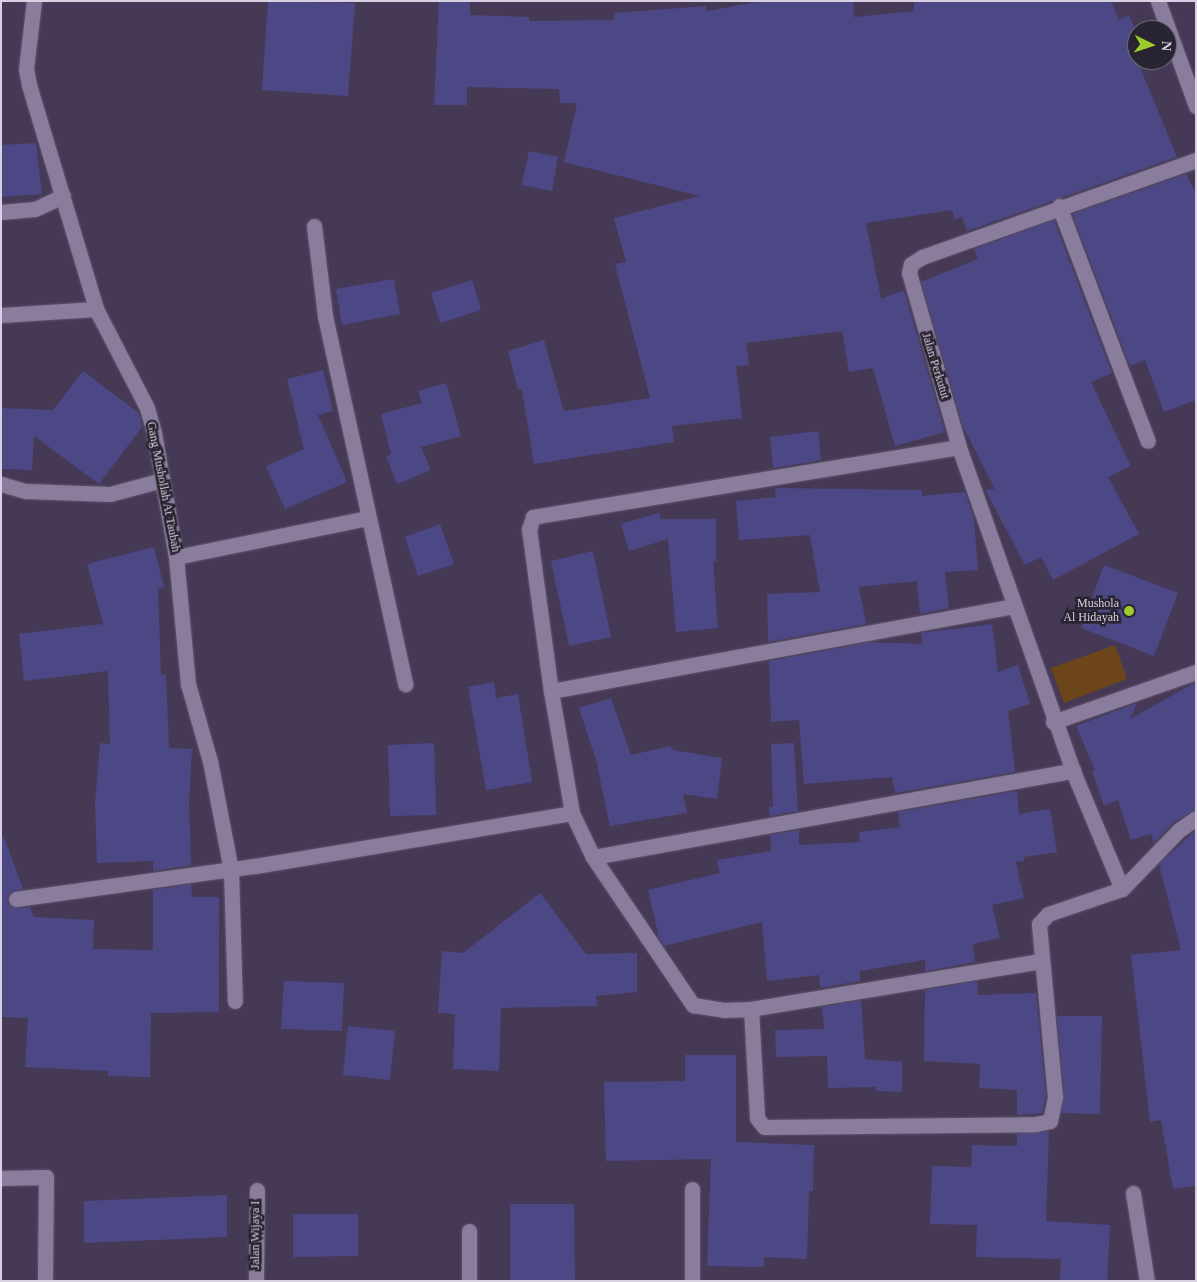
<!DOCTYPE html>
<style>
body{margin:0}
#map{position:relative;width:1197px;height:1282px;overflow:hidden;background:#463956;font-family:"Times New Roman",serif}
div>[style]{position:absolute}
.green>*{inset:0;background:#6c451b}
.building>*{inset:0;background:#4c4885}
.roads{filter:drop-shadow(0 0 1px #60556d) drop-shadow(0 0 1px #60556d)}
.minor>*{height:15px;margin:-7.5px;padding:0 7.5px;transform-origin:7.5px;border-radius:7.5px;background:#8a7c9c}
.dots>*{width:14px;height:14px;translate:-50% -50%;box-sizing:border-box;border:2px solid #292431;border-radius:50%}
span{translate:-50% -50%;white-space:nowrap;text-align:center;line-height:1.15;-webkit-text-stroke:5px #292431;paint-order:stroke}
.street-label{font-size:12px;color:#d9d1e3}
.poi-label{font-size:12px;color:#d9d1e3}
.right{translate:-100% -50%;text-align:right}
.frame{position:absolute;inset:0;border:2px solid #d9d1e3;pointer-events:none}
.north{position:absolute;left:1127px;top:20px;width:50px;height:50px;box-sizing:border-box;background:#292431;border:1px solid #6f6978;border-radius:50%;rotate:94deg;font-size:14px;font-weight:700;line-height:20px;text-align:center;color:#d9d1e3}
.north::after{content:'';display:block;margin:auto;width:18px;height:22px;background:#9fca2d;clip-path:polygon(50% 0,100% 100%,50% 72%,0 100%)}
</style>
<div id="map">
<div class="green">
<div style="clip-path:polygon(1115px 645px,1127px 679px,1064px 703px,1051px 668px)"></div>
</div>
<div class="building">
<div style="clip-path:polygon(268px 1px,355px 3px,348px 96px,262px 90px)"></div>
<div style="clip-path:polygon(439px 1px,470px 1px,470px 15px,529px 17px,529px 21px,614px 20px,614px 13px,706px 6px,707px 11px,763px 1px,853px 1px,854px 17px,914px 11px,914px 1px,1111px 1px,1119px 20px,1129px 15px,1137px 34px,1137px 60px,1177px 157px,967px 231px,962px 217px,954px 219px,952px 210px,866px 223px,881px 299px,904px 290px,945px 432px,895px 446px,873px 368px,849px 372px,842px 331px,746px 343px,749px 365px,736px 366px,742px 418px,672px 426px,674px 442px,534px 464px,522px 389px,518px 390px,508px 351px,544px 340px,564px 411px,650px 398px,615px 264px,626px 262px,614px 218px,700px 196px,564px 162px,577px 103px,560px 103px,559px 89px,467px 87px,467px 105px,434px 105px)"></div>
<div style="clip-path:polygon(36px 143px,42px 194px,1px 197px,1px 145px)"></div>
<div style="clip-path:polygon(529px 151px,558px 157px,552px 191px,522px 185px)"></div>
<div style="clip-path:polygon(1186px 174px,1196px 193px,1196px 400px,1164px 412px,1145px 360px,1130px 366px,1072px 214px)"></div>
<div style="clip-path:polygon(1054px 220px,1112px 373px,1091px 382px,1131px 466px,1108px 477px,1139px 534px,1053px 580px,1041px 557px,1025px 565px,985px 490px,995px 489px,963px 427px,921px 282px,978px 259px,974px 249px)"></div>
<div style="clip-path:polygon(394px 279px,400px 314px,342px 325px,336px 289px)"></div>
<div style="clip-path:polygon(472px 280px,481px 310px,440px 323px,431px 293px)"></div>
<div style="clip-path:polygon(323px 370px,333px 411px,318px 415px,347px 482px,285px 509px,266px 466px,304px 449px,287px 379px)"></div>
<div style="clip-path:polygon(83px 371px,139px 413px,142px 427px,99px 484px,34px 436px,32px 470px,1px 469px,1px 408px,53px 410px)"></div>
<div style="clip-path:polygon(446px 383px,461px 436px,421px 447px,431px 470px,397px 484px,386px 456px,391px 454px,381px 414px,422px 403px,418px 391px)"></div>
<div style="clip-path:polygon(818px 431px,821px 460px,773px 468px,770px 437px)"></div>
<div style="clip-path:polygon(775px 488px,922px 490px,922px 496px,965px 492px,974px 518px,978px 570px,945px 572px,949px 608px,920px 614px,917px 581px,859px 587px,866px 624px,768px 642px,767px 594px,820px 592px,810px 535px,739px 540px,736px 501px,776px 497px)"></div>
<div style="clip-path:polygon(659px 513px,661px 519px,716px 519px,716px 562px,713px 561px,718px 628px,676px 632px,668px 539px,629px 551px,621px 524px)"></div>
<div style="clip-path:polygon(440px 524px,454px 564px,418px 576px,405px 537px)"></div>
<div style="clip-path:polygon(154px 547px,164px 587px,158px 588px,161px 675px,166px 674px,169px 748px,192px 749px,189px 802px,191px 865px,153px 871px,153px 861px,97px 863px,95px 804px,100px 743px,110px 744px,108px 671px,24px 681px,19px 634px,103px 624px,87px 564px)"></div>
<div style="clip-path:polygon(593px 551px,611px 637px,569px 646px,551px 561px)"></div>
<div style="clip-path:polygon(1104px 565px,1178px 593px,1154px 656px,1081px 628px)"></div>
<div style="clip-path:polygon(992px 624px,998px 672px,1018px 665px,1030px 704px,1008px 711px,1015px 772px,895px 793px,892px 777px,804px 784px,799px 720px,771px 722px,769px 661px,870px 642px,922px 644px,921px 633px)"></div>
<div style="clip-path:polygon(494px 682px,496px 698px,518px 694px,532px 782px,486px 790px,468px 687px)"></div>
<div style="clip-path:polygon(1196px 682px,1196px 809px,1174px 822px,1154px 843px,1151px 834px,1131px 840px,1118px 800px,1104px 806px,1092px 771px,1095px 770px,1076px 726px,1137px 703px,1130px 719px)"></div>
<div style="clip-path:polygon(611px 698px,631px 755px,671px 746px,672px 750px,722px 758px,717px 799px,683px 794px,687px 813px,610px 826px,596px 760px,579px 708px)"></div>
<div style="clip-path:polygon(434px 743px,436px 815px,390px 816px,388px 745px)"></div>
<div style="clip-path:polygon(794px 743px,798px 811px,770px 816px,769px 807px,773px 807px,771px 744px)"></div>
<div style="clip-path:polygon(1017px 791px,1019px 814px,1050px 809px,1057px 852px,1024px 857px,1024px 861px,1016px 862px,1024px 898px,992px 905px,1000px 938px,973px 944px,975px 962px,925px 971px,925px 960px,860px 971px,860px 981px,820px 988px,819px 975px,767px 981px,762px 922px,664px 946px,659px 938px,648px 890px,720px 873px,717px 860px,771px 851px,770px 835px,799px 830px,799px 845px,860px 842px,859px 832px,900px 827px,898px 812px)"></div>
<div style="clip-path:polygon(1196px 830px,1196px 1186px,1173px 1189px,1161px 1120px,1150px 1122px,1131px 955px,1181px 950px,1159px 864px)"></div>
<div style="clip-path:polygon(1px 837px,4px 837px,23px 889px,10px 892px,7px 900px,9px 905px,17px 908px,30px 907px,34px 917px,94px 920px,93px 949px,153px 950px,153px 890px,191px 884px,192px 897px,219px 897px,219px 1012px,151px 1013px,150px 1077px,108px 1076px,108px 1071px,25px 1067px,28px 1018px,1px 1017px)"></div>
<div style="clip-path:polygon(540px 893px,586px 954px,637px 953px,637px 992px,596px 996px,597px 1006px,501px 1008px,499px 1071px,453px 1069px,455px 1014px,438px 1013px,442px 951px,463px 953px)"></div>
<div style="clip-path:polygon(284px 981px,344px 983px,342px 1031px,281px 1029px)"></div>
<div style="clip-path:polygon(977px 981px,978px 995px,1036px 993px,1046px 1096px,1042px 1113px,1017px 1115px,1017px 1090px,979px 1088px,980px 1064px,924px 1061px,925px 990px)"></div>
<div style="clip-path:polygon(861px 1000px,865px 1059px,902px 1062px,902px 1092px,876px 1091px,876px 1087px,828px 1088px,827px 1056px,776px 1057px,775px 1030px,824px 1029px,822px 1007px)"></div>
<div style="clip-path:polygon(1057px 1016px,1102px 1016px,1100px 1114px,1061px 1113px,1064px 1096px)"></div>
<div style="clip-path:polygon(348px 1026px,395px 1031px,390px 1080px,343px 1075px)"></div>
<div style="clip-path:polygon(685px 1055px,736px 1055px,736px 1142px,814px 1145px,813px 1191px,809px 1191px,807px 1259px,764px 1257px,764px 1267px,707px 1266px,711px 1159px,606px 1161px,604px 1082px,685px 1081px)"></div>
<div style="clip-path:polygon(1049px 1131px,1046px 1221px,1110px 1225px,1107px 1281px,1060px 1281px,1061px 1259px,976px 1257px,977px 1225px,930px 1224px,932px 1166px,971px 1167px,972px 1145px,1017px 1146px,1017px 1134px)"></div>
<div style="clip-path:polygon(227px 1195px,227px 1237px,84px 1243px,84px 1201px)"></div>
<div style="clip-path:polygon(510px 1204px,574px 1204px,575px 1281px,510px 1281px)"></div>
<div style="clip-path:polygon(293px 1214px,358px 1214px,358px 1256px,293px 1257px)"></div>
</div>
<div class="roads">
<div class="minor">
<div style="left:34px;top:1px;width:68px;rotate:96.7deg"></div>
<div style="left:26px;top:69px;width:16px;rotate:79deg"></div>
<div style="left:29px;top:85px;width:234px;rotate:73.3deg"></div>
<div style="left:96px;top:309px;width:111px;rotate:62.7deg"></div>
<div style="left:147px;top:408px;width:26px;rotate:74deg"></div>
<div style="left:154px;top:433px;width:126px;rotate:79.9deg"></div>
<div style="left:176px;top:557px;width:128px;rotate:84.6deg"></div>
<div style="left:188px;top:684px;width:80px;rotate:74.1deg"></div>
<div style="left:210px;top:761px;width:111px;rotate:79.1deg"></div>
<div style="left:231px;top:870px;width:131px;rotate:88.3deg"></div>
<div style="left:1158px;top:1px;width:112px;rotate:70.1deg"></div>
<div style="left:1059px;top:206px;width:251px;rotate:69.3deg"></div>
<div style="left:1px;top:212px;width:34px;rotate:-5deg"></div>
<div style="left:35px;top:209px;width:31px;rotate:-25deg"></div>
<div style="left:314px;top:226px;width:91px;rotate:83deg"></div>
<div style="left:325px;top:316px;width:377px;rotate:77.7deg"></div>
<div style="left:1px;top:315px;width:95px;rotate:-3.6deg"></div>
<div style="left:959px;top:447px;width:432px;rotate:170.7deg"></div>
<div style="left:533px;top:517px;width:13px;rotate:108deg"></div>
<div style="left:529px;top:529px;width:163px;rotate:82.3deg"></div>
<div style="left:551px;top:691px;width:124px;rotate:80.2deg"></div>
<div style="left:572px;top:813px;width:49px;rotate:64.5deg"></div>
<div style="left:593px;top:857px;width:179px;rotate:56deg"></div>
<div style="left:693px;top:1005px;width:31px;rotate:9deg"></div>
<div style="left:724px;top:1010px;width:27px;rotate:-2deg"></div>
<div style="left:751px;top:1009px;width:294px;rotate:-9.4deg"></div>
<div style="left:1px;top:484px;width:26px;rotate:16deg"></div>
<div style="left:26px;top:491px;width:84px;rotate:2deg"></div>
<div style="left:110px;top:494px;width:54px;rotate:-15.1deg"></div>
<div style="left:176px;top:557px;width:195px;rotate:-11.5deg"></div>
<div style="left:551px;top:691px;width:471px;rotate:-10.4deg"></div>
<div style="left:1053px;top:722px;width:151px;rotate:-19.3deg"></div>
<div style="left:593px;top:857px;width:488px;rotate:-10.2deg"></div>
<div style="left:1073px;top:771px;width:343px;rotate:-109.4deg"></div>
<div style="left:959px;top:447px;width:181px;rotate:-106deg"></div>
<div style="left:909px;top:273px;width:9px;rotate:-77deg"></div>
<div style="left:911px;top:264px;width:13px;rotate:-32deg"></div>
<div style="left:922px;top:257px;width:291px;rotate:-19.5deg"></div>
<div style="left:1122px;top:889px;width:82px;rotate:-46deg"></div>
<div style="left:1179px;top:830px;width:21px;rotate:-35deg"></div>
<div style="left:16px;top:899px;width:241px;rotate:-7.9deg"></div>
<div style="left:255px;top:866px;width:321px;rotate:-9.5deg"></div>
<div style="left:751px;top:1009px;width:109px;rotate:86.8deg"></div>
<div style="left:757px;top:1118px;width:11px;rotate:52deg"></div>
<div style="left:764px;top:1127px;width:272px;rotate:-0.6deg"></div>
<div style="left:1036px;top:1124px;width:14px;rotate:-12deg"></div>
<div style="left:1050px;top:1121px;width:25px;rotate:-78deg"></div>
<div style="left:1055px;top:1097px;width:174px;rotate:-95.3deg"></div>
<div style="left:1039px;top:924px;width:13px;rotate:-48deg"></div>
<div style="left:1048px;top:914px;width:78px;rotate:-18.7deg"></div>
<div style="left:1122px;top:889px;width:128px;rotate:-112.6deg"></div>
<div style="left:1px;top:1178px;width:45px;rotate:-1.3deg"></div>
<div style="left:46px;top:1177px;width:104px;rotate:90.6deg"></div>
<div style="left:692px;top:1189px;width:92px;rotate:90deg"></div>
<div style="left:1133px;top:1193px;width:89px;rotate:81deg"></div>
<div style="left:469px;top:1231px;width:50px;rotate:90deg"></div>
<div style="left:256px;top:1281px;width:91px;rotate:-89.4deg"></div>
</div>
</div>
<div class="dots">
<div style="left:1129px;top:611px;background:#9fca2d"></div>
</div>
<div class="street-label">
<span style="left:935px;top:366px;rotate:73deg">Jalan Perkutut</span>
<span style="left:163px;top:487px;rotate:79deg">Gang Mushollah At Taubah</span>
<span style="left:256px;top:1235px;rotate:-90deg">Jalan Wijaya I</span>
</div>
<div class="poi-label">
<span class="right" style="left:1119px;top:611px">Mushola<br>Al Hidayah</span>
</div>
<div class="frame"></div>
<div class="north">N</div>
</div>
